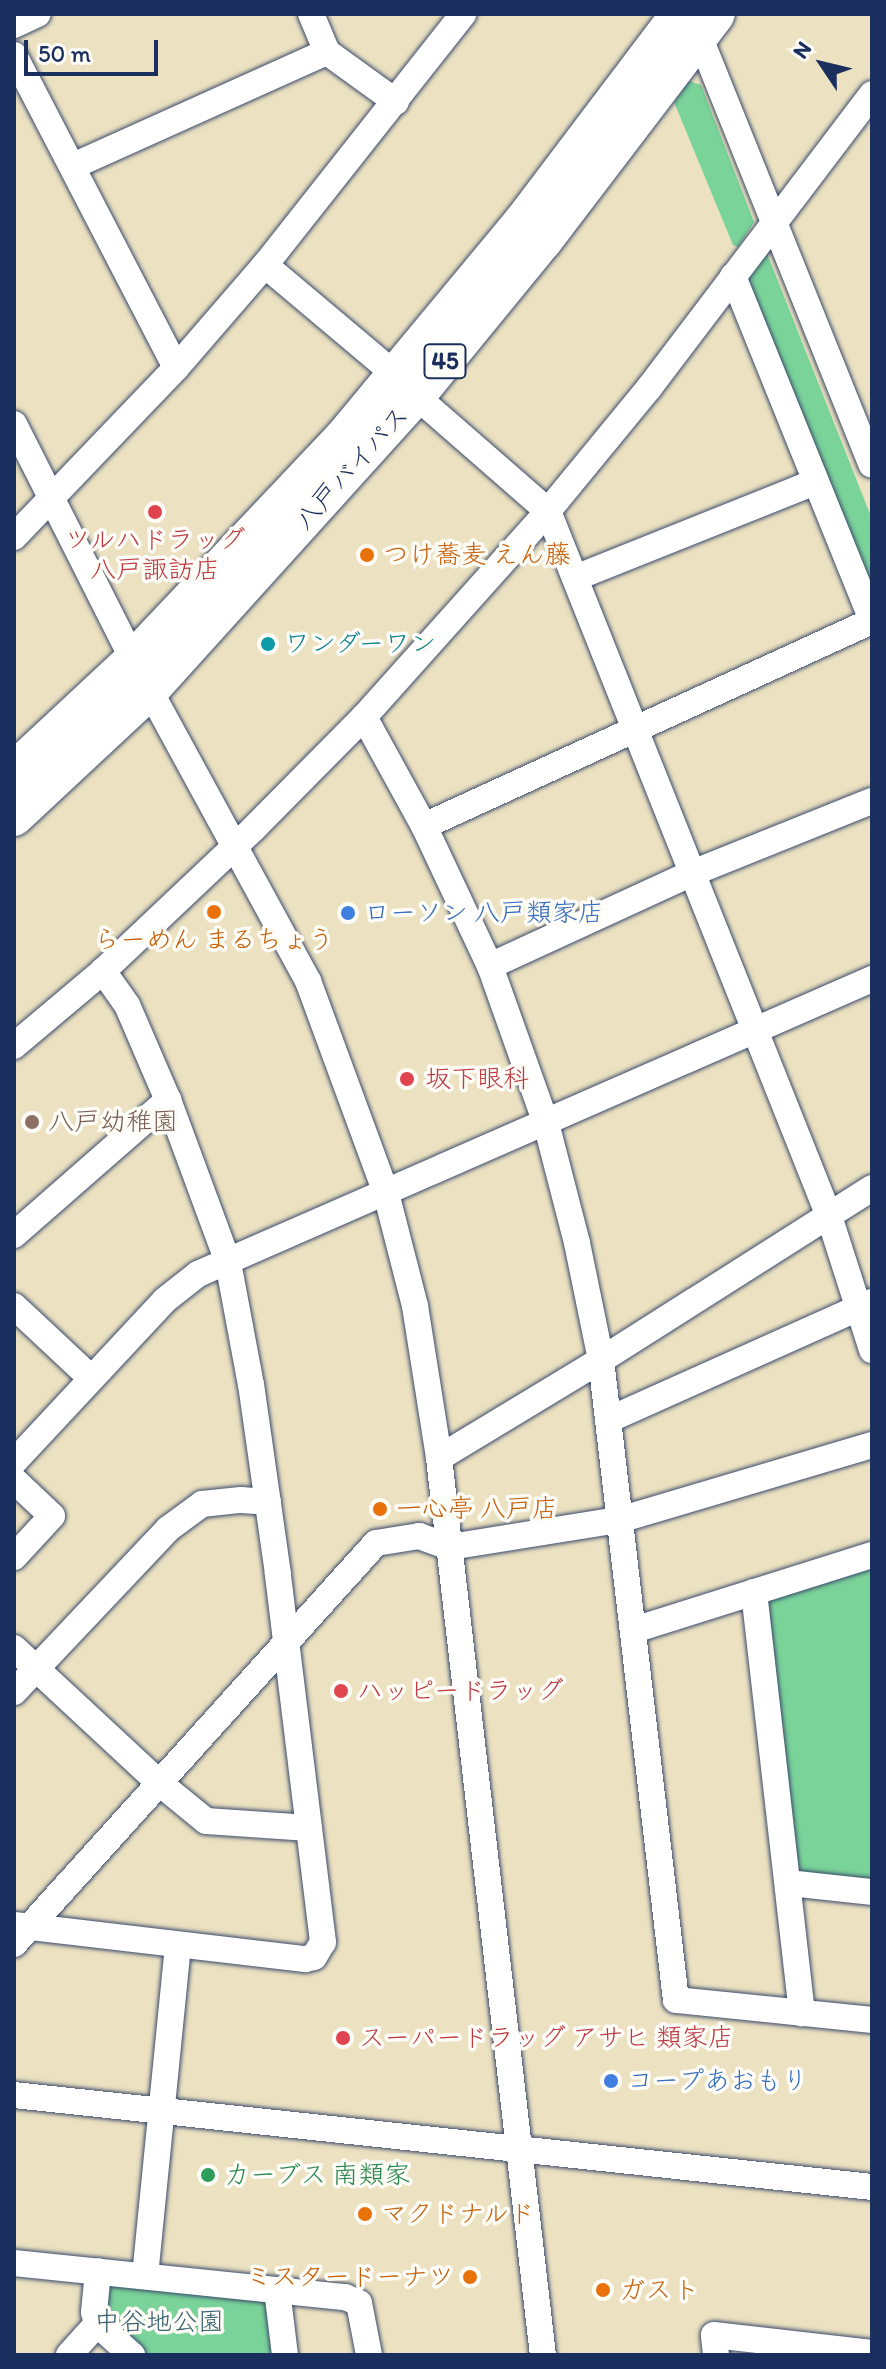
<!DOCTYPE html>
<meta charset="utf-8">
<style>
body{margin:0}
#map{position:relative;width:886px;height:2369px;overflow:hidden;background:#ece2c1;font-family:Itim,"Klee One",sans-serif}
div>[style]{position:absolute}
.green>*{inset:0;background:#7ad399}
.roads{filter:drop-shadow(0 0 2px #3a4a6d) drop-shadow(0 0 2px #3a4a6d)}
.minor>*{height:26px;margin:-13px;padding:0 13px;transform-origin:13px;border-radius:13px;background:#fff}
.highway>*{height:38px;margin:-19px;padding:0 19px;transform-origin:19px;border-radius:19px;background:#fff}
.dots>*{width:22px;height:22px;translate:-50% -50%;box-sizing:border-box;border:4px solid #fdfcf7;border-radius:50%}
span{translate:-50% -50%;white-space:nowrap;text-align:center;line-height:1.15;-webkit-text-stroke:7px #fdfcf7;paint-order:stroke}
.shield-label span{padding:2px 6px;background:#fdfcf7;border:2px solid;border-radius:6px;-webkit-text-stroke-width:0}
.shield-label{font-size:24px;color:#1b2f5e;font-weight:700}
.street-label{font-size:26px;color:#1b2f5e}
.health-label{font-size:26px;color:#be3a42}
.left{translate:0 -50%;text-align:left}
.food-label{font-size:26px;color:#c56008}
.right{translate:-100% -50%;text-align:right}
.culture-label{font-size:26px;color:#0d838f}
.shop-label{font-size:26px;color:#366cbe}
.education-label{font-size:26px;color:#785e54}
.leisure-label{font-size:26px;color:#27864d}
.park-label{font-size:26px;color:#386070}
.frame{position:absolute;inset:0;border:16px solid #1b2f5e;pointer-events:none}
.north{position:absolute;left:782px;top:24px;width:80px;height:80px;-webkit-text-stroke:6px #fdfcf7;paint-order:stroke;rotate:305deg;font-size:22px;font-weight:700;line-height:32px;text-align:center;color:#1b2f5e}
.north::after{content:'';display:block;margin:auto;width:28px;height:36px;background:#1b2f5e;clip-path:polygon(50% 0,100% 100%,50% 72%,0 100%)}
.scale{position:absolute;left:24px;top:40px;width:134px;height:36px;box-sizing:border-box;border:4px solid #1b2f5e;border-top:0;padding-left:10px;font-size:24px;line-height:28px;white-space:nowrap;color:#1b2f5e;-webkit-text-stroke:6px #fdfcf7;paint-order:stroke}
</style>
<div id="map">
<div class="green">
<div style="clip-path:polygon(689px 81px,701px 85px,754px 222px,738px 247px,733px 245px,674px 102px)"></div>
<div style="clip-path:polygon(766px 251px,872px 519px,872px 599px,748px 290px,749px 274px)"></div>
<div style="clip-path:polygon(872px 1562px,872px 1883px,802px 1876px,794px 1870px,767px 1595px)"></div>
<div style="clip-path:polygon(112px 2283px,264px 2299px,271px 2307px,276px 2355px,144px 2355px,105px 2320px,105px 2287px)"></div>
</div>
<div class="roads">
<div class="minor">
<div style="left:311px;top:14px;width:41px;rotate:67.2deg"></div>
<div style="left:327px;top:52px;width:85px;rotate:35.9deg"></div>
<div style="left:694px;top:23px;width:476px;rotate:68.1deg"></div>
<div style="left:14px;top:25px;width:26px;rotate:-25deg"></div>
<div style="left:14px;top:55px;width:352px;rotate:62.6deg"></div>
<div style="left:73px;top:166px;width:278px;rotate:-24.2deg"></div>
<div style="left:265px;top:265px;width:172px;rotate:40.1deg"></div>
<div style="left:733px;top:276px;width:371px;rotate:68deg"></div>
<div style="left:416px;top:396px;width:175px;rotate:41.1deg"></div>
<div style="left:548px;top:511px;width:759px;rotate:68.27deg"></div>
<div style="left:829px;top:1216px;width:141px;rotate:72.2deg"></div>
<div style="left:14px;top:424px;width:264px;rotate:63.2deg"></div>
<div style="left:133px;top:660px;width:366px;rotate:61.4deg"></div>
<div style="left:308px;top:981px;width:226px;rotate:69.8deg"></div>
<div style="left:386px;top:1193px;width:117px;rotate:75.6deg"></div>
<div style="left:415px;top:1306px;width:154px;rotate:81deg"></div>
<div style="left:439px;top:1458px;width:903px;rotate:83.39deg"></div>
<div style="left:14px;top:537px;width:234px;rotate:-46.2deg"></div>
<div style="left:176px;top:368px;width:136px;rotate:-49.2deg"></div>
<div style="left:265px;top:265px;width:320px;rotate:-51.7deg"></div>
<div style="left:575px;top:578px;width:258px;rotate:-21.8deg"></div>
<div style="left:364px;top:717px;width:124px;rotate:61.2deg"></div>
<div style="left:424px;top:826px;width:155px;rotate:64.8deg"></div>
<div style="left:490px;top:966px;width:167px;rotate:70.4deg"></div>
<div style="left:546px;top:1123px;width:124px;rotate:75.5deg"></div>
<div style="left:577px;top:1243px;width:119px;rotate:78.4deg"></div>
<div style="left:601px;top:1360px;width:644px;rotate:83.32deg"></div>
<div style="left:676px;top:2000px;width:197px;rotate:5.8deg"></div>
<div style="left:424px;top:826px;width:493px;rotate:-24.6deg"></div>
<div style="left:490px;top:966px;width:220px;rotate:-24.7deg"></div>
<div style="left:690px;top:874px;width:196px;rotate:-21.9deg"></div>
<div style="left:14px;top:1046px;width:116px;rotate:-40.1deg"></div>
<div style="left:103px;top:971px;width:208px;rotate:-43.4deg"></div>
<div style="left:254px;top:828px;width:156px;rotate:-45.3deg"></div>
<div style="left:364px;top:717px;width:276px;rotate:-48.2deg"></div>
<div style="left:548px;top:511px;width:159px;rotate:-50.6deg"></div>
<div style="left:649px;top:388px;width:369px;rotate:-52.8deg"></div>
<div style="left:14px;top:1235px;width:205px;rotate:-41.2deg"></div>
<div style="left:14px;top:1306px;width:105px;rotate:43.1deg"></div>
<div style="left:608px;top:1420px;width:289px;rotate:-24.1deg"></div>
<div style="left:439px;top:1458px;width:189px;rotate:-31.2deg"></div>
<div style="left:601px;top:1360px;width:321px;rotate:-32.4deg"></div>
<div style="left:14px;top:1462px;width:221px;rotate:-47deg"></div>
<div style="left:165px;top:1300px;width:42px;rotate:-38.2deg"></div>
<div style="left:198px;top:1274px;width:736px;rotate:-23.64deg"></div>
<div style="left:14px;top:1480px;width:52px;rotate:43.5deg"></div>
<div style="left:52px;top:1516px;width:56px;rotate:132.8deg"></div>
<div style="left:754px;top:1592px;width:424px;rotate:83.5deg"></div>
<div style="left:634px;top:1630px;width:250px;rotate:-17.5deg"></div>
<div style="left:14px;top:1648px;width:195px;rotate:42.9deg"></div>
<div style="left:157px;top:1781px;width:63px;rotate:39.2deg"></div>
<div style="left:206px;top:1821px;width:103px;rotate:3.9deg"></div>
<div style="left:14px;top:1692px;width:224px;rotate:-46.6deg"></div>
<div style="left:168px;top:1529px;width:42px;rotate:-36.3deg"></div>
<div style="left:202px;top:1504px;width:39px;rotate:-6deg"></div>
<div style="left:241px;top:1500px;width:27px;rotate:4deg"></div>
<div style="left:789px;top:1883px;width:83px;rotate:6.2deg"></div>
<div style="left:14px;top:1925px;width:293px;rotate:6.7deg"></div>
<div style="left:305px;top:1959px;width:9px;rotate:-13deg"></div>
<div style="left:314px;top:1957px;width:17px;rotate:-59deg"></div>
<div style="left:323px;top:1942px;width:371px;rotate:-97deg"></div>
<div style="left:278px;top:1574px;width:191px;rotate:-98.1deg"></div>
<div style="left:251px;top:1385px;width:125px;rotate:-100.6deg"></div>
<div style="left:228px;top:1262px;width:173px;rotate:-110.3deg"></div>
<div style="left:168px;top:1100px;width:103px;rotate:-113.3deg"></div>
<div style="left:127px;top:1005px;width:42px;rotate:-125.2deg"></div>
<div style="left:14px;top:1944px;width:540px;rotate:-47.93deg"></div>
<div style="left:376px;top:1543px;width:44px;rotate:-9.2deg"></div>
<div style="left:419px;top:1536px;width:33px;rotate:20deg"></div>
<div style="left:450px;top:1547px;width:171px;rotate:-9.1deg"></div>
<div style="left:619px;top:1520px;width:264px;rotate:-16.5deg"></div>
<div style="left:14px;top:2095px;width:863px;rotate:6.12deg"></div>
<div style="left:14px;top:2263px;width:333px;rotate:5.9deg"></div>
<div style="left:345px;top:2297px;width:15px;rotate:23deg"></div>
<div style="left:359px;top:2303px;width:53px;rotate:79.1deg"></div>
<div style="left:145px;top:2276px;width:332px;rotate:-84.3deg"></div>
<div style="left:277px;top:2290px;width:65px;rotate:83deg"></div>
<div style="left:97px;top:2324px;width:12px;rotate:-104deg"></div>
<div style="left:94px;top:2312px;width:41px;rotate:-84.4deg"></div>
<div style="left:69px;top:2355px;width:42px;rotate:-47.9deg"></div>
<div style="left:97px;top:2324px;width:47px;rotate:41.5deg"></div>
<div style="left:716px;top:2355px;width:20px;rotate:-96deg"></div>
<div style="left:714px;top:2335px;width:159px;rotate:6.5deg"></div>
</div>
<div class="highway">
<div style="left:14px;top:771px;width:163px;rotate:-43deg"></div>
<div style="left:133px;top:660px;width:306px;rotate:-46.6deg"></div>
<div style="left:343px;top:438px;width:283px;rotate:-50.3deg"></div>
<div style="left:524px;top:220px;width:258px;rotate:-52.9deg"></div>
<div style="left:14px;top:817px;width:186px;rotate:-43deg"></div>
<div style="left:150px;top:690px;width:396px;rotate:-47.9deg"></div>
<div style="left:416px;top:396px;width:200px;rotate:-50.7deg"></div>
<div style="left:543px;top:241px;width:285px;rotate:-52.7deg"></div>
</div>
</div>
<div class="dots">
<div style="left:155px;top:512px;background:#e0444e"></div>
<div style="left:367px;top:555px;background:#e8710a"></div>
<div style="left:268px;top:644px;background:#0f9aa8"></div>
<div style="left:214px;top:912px;background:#e8710a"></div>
<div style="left:348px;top:913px;background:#3f7fe0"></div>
<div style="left:407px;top:1079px;background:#e0444e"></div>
<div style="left:32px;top:1122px;background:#8d6e63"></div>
<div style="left:380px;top:1509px;background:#e8710a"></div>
<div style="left:341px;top:1691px;background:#e0444e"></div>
<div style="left:343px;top:2038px;background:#e0444e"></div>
<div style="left:611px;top:2081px;background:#3f7fe0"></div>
<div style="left:208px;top:2175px;background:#2e9e5b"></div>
<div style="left:365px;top:2214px;background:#e8710a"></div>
<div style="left:470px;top:2277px;background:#e8710a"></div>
<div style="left:603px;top:2290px;background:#e8710a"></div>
</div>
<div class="shield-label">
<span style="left:445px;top:361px">45</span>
</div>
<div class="street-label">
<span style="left:352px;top:468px;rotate:-48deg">八戸バイパス</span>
</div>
<div class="health-label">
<span style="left:155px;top:555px">ツルハドラッグ<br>八戸諏訪店</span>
<span class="left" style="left:425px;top:1079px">坂下眼科</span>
<span class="left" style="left:357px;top:1691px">ハッピードラッグ</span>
<span class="left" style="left:359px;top:2038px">スーパードラッグ アサヒ 類家店</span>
</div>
<div class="food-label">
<span class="left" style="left:383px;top:555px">つけ蕎麦 えん藤</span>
<span style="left:214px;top:940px">らーめん まるちょう</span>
<span class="left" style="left:396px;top:1509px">一心亭 八戸店</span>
<span class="left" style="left:381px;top:2214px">マクドナルド</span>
<span class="right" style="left:454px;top:2277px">ミスタードーナツ</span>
<span class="left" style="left:619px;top:2290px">ガスト</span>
</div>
<div class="culture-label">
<span class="left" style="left:284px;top:644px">ワンダーワン</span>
</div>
<div class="shop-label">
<span class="left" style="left:364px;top:913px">ローソン 八戸類家店</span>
<span class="left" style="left:627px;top:2081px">コープあおもり</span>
</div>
<div class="education-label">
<span class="left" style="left:48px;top:1122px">八戸幼稚園</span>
</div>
<div class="leisure-label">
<span class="left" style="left:224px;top:2175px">カーブス 南類家</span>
</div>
<div class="park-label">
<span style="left:159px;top:2322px">中谷地公園</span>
</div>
<div class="frame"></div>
<div class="north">N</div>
<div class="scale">50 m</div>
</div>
